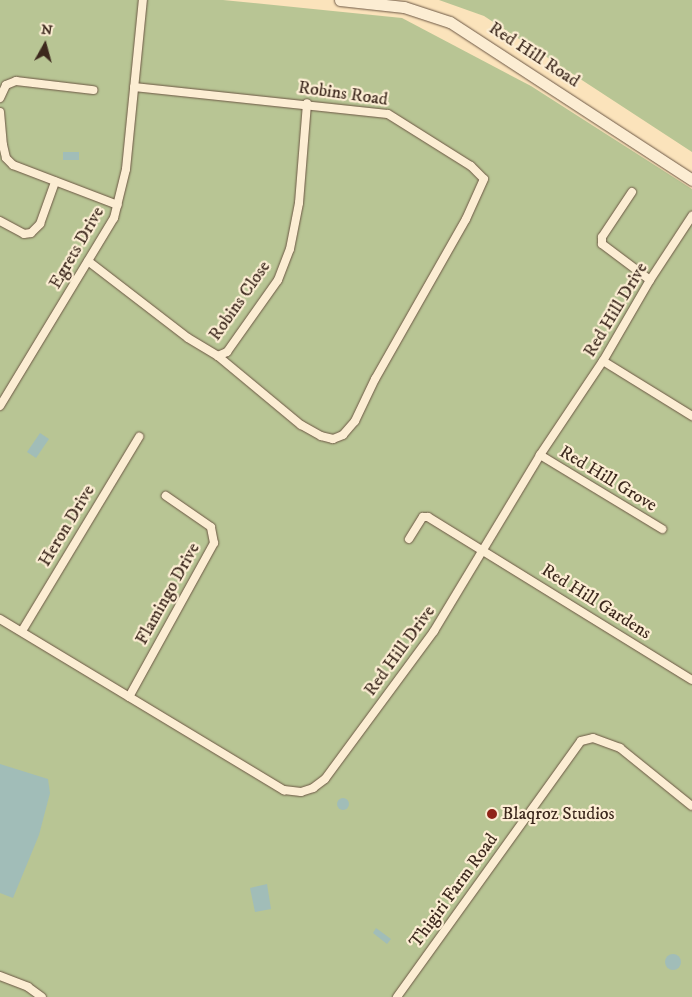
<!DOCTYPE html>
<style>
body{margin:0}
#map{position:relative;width:692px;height:997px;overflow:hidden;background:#fbe3bb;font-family:"IM FELL DW Pica",serif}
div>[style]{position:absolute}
.green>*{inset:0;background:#b8c594}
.water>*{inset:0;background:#a1bdb8}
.round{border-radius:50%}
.roads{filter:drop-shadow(0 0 1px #6c5744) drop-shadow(0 0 1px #6c5744)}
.street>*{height:8px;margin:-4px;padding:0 4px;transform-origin:4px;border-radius:4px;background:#fcedd3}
.secondary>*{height:11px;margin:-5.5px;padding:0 5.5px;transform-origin:5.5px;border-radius:5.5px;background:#fcedd3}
.dots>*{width:14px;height:14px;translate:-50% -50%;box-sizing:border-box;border:2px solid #fcedd3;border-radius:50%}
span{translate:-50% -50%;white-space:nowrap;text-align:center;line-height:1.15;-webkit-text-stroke:4.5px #fcedd3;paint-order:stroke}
.street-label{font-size:18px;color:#3c281d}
.poi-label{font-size:18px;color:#3c281d}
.left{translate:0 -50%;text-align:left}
.north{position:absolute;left:20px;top:20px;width:50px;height:50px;-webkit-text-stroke:4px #fcedd3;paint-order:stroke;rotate:7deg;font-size:14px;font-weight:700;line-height:20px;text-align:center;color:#3c281d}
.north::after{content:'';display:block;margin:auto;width:18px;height:22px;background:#3c281d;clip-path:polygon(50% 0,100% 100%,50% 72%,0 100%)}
</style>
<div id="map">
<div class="green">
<div style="clip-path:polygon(0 0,223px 0,402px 18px,531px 86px,692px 189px,692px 997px,0 997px)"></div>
<div style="clip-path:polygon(439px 0,692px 0,692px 152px,484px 16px)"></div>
</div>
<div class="water">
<div style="clip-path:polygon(63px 152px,79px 152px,79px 160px,63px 160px)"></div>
<div style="clip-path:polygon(40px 433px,49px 439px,36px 458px,27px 452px)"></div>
<div style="clip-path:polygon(0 764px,48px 779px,50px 793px,39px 835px,13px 898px,0 893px)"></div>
<div class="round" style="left:337px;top:798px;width:12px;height:12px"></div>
<div style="clip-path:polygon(267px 884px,271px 909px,255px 912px,250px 888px)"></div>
<div style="clip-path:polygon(376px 928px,391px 939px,387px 944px,373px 933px)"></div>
<div class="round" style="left:665px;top:954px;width:16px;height:16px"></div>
</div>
<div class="roads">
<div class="street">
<div style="left:134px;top:87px;width:255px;rotate:6.1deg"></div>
<div style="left:388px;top:114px;width:98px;rotate:32.1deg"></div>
<div style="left:471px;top:166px;width:18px;rotate:45deg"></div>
<div style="left:484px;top:179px;width:44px;rotate:114.2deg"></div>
<div style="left:466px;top:219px;width:184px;rotate:119.6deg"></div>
<div style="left:375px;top:379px;width:47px;rotate:115.5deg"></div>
<div style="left:355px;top:421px;width:18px;rotate:131deg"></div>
<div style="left:343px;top:435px;width:11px;rotate:158deg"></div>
<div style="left:333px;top:439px;width:12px;rotate:-166deg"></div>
<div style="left:321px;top:436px;width:23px;rotate:-151deg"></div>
<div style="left:301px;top:425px;width:108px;rotate:-140.3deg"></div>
<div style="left:0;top:98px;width:14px;rotate:-65deg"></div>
<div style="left:6px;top:85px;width:11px;rotate:-22deg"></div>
<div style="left:16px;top:81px;width:78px;rotate:6.7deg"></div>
<div style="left:0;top:112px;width:33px;rotate:85deg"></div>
<div style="left:3px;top:145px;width:13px;rotate:77deg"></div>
<div style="left:6px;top:158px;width:10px;rotate:45deg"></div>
<div style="left:13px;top:165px;width:112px;rotate:20.9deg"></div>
<div style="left:632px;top:192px;width:54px;rotate:123.7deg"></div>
<div style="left:602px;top:237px;width:7px;rotate:90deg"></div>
<div style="left:602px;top:244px;width:60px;rotate:36.9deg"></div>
<div style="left:0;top:221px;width:27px;rotate:28deg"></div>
<div style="left:24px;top:234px;width:7px;rotate:-8deg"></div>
<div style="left:31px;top:233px;width:13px;rotate:-45deg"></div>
<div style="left:40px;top:224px;width:45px;rotate:-70.3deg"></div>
<div style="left:88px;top:261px;width:126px;rotate:37.6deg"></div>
<div style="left:188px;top:338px;width:35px;rotate:31deg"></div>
<div style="left:218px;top:356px;width:10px;rotate:-24deg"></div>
<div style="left:227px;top:352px;width:88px;rotate:-54.7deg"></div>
<div style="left:278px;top:280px;width:33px;rotate:-69deg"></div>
<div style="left:290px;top:249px;width:47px;rotate:-78.9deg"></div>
<div style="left:299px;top:203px;width:100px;rotate:-85.4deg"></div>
<div style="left:603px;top:361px;width:105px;rotate:31.7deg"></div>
<div style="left:0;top:406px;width:220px;rotate:-58.8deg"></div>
<div style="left:114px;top:218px;width:50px;rotate:-76.2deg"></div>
<div style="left:126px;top:169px;width:170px;rotate:-84.3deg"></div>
<div style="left:540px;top:455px;width:143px;rotate:31.2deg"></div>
<div style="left:409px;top:539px;width:26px;rotate:-58deg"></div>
<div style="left:423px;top:517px;width:5px"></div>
<div style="left:428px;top:517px;width:310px;rotate:31.7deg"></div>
<div style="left:0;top:619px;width:332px;rotate:31.1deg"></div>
<div style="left:284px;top:790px;width:17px;rotate:7deg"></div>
<div style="left:301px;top:792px;width:13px;rotate:-18deg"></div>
<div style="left:313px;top:788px;width:15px;rotate:-37deg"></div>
<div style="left:325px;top:779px;width:184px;rotate:-53.6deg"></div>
<div style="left:434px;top:631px;width:205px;rotate:-58.9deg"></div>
<div style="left:540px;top:455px;width:113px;rotate:-56.2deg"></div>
<div style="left:603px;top:361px;width:94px;rotate:-59.9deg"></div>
<div style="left:650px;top:280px;width:77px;rotate:-56.7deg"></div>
<div style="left:22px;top:631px;width:227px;rotate:-58.9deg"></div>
<div style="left:129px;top:697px;width:176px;rotate:-61.1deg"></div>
<div style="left:214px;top:543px;width:16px;rotate:-101deg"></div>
<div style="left:211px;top:527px;width:55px;rotate:-145.4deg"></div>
<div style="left:0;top:976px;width:30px;rotate:21deg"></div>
<div style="left:28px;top:987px;width:17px;rotate:36deg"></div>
<div style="left:397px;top:997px;width:315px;rotate:-54.3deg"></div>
<div style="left:581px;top:741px;width:12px;rotate:-14deg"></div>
<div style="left:593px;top:738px;width:29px;rotate:20deg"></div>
<div style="left:620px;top:748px;width:92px;rotate:38.9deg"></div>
</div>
<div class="secondary">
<div style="left:340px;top:0;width:64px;rotate:6.2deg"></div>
<div style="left:404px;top:7px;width:48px;rotate:18.1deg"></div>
<div style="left:450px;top:22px;width:289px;rotate:33.1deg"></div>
</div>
</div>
<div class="dots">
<div style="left:492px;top:814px;background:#8f2418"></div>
</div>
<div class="street-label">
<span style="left:534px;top:55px;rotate:33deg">Red Hill Road</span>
<span style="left:343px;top:94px;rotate:8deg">Robins Road</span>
<span style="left:77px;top:248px;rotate:-60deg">Egrets Drive</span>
<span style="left:240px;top:301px;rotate:-55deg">Robins Close</span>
<span style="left:616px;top:310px;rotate:-59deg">Red Hill Drive</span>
<span style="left:608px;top:479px;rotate:31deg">Red Hill Grove</span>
<span style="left:67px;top:526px;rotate:-59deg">Heron Drive</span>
<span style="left:168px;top:594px;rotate:-61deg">Flamingo Drive</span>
<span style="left:596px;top:602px;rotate:32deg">Red Hill Gardens</span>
<span style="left:400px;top:651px;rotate:-54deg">Red Hill Drive</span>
<span style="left:454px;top:891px;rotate:-54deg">Thigiri Farm Road</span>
</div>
<div class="poi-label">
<span class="left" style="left:502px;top:814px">Blaqroz Studios</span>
</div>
<div class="north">N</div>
</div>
